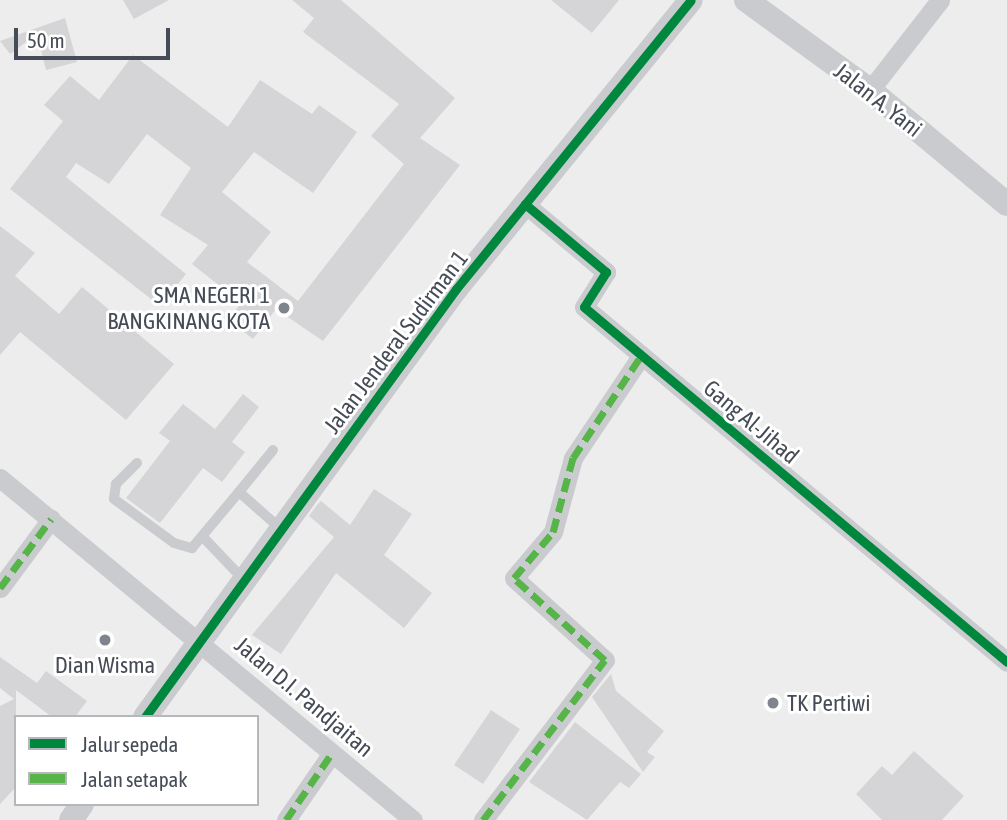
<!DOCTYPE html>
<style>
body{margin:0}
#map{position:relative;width:1007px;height:820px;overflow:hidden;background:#ededed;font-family:"Asap Condensed",sans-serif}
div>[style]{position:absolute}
.building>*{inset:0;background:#d5d5d7}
.service>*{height:10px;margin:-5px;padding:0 5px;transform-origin:5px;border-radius:5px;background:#c9cbce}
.minor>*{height:19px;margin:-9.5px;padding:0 9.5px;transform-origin:9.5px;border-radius:9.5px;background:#c9cbce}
.tertiary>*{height:24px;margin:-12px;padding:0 12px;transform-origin:12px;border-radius:12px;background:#c9cbce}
.quiet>*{height:7px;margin-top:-3.5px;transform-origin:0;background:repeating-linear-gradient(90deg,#57b448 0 14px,transparent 0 21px)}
.cycleway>*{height:9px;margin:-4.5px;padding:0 4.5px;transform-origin:4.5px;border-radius:4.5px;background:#00873e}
.dots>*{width:19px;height:19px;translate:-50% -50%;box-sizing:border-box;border:4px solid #fff;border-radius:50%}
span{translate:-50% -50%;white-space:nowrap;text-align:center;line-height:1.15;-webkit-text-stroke:6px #fff;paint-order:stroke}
.street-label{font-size:23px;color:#464c57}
.poi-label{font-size:23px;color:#464c57}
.right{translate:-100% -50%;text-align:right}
.left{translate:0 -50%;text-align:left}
.legend{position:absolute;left:14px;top:715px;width:245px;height:91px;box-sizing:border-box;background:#fff;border:2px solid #b5b7bc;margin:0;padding:9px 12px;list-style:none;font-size:21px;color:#464c57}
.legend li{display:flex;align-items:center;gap:14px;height:35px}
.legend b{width:35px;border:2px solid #b5b7bc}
.scale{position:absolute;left:14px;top:28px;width:156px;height:32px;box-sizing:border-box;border:4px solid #464c57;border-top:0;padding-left:9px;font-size:21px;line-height:24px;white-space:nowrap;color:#464c57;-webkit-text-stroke:5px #fff;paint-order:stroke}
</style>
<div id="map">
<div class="building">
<div style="clip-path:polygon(123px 0,169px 0,134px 19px)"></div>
<div style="clip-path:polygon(292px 0,341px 0,455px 98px,420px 138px,460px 165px,323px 341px,276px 309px,253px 339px,228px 320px,241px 303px,192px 264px,208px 245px,160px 215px,191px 168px,147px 134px,109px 184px,76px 163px,66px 177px,186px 274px,160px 306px,10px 189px,63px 121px,44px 105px,70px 76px,99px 100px,133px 55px,228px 127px,260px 80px,312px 114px,319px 105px,357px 132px,313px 193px,254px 152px,222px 192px,271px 232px,247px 262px,298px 301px,404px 164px,371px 136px,399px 104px,303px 32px,314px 18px)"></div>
<div style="clip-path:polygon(551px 0,619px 0,592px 33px)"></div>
<div style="clip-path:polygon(65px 18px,77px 62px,46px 70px,37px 34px,10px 54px,0 41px)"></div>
<div style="clip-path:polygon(0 226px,35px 253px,15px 276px,59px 314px,82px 287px,174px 364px,126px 420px,20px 332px,0 355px)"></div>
<div style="clip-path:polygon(243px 394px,259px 407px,232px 442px,245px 452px,222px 482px,203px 468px,160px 523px,126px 498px,170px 441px,159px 433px,183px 404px,215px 429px)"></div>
<div style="clip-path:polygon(374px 489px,412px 514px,384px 555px,432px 593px,404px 628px,336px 573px,281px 654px,252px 635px,334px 537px,309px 516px,317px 505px,321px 501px,350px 525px)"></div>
<div style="clip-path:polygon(0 657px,37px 683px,46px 671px,87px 701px,75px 717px,52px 717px,16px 690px,16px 787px,0 804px,0 706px,14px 699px,0 688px)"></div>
<div style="clip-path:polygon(611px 674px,616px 691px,664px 731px,647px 752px,655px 757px,643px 772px,592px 697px)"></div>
<div style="clip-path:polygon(491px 710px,520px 729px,483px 784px,454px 765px)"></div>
<div style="clip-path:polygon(575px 722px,641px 774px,629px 788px,620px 782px,587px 820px,529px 782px)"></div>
<div style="clip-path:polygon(914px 751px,964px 796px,942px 820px,882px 820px,856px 794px,882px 766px,892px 775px)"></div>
</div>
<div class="service">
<div style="left:137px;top:463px;width:30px;rotate:135deg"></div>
<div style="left:116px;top:484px;width:15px;rotate:98deg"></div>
<div style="left:114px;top:499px;width:74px;rotate:36.3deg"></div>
<div style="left:174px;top:543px;width:19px;rotate:16deg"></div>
<div style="left:192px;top:548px;width:73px;rotate:-50deg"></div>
<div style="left:239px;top:492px;width:56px;rotate:41.4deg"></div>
<div style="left:239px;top:492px;width:54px;rotate:-51deg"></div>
<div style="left:203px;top:537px;width:59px;rotate:46.4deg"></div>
</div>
<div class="minor">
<div style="left:870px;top:90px;width:114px;rotate:-52.1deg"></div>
<div style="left:525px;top:204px;width:106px;rotate:40deg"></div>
<div style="left:606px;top:272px;width:41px;rotate:122.2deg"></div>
<div style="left:584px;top:307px;width:552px;rotate:40deg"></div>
<div style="left:0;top:478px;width:536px;rotate:39.63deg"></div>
<div style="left:0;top:588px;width:86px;rotate:-53.5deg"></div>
<div style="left:286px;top:820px;width:81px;rotate:-55.5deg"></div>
<div style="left:483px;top:820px;width:201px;rotate:-52.7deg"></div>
<div style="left:605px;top:660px;width:122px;rotate:-138deg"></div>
<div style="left:514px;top:578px;width:60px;rotate:-49.7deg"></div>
<div style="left:553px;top:532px;width:77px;rotate:-74.9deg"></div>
<div style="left:573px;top:458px;width:123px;rotate:-56.3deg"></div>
</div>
<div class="tertiary">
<div style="left:746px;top:0;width:153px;rotate:36deg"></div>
<div style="left:870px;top:90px;width:178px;rotate:39.8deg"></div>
<div style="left:145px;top:717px;width:529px;rotate:-54deg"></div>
<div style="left:456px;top:289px;width:372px;rotate:-50.9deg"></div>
<div style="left:71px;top:820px;width:19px;rotate:-55deg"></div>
</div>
<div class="quiet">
<div style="left:0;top:588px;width:86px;rotate:-53.5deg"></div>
<div style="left:286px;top:820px;width:81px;rotate:-55.5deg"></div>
<div style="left:483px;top:820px;width:201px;rotate:-52.7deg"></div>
<div style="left:605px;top:660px;width:122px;rotate:-138deg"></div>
<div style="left:514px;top:578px;width:60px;rotate:-49.7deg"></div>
<div style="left:553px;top:532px;width:77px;rotate:-74.9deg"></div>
<div style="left:573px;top:458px;width:123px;rotate:-56.3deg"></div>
</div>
<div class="cycleway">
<div style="left:525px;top:204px;width:106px;rotate:40deg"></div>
<div style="left:606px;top:272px;width:41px;rotate:122.2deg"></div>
<div style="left:584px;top:307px;width:552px;rotate:40deg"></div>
<div style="left:145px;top:717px;width:529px;rotate:-54deg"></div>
<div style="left:456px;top:289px;width:372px;rotate:-50.9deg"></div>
</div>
<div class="dots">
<div style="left:284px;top:308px;background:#80848c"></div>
<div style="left:105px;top:640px;background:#80848c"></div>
<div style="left:773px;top:703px;background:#80848c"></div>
</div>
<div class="street-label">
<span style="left:878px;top:100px;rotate:38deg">Jalan A. Yani</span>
<span style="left:396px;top:342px;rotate:-53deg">Jalan Jenderal Sudirman 1</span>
<span style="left:751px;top:422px;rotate:40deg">Gang Al-Jihad</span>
<span style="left:304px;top:697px;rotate:40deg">Jalan D.I. Pandjaitan</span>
</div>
<div class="poi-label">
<span class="right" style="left:270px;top:308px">SMA NEGERI 1<br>BANGKINANG KOTA</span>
<span style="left:105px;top:665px">Dian Wisma</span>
<span class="left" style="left:787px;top:703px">TK Pertiwi</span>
</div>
<ul class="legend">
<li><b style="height:9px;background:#00873e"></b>Jalur sepeda</li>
<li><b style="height:9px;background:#57b448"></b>Jalan setapak</li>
</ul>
<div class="scale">50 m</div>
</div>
